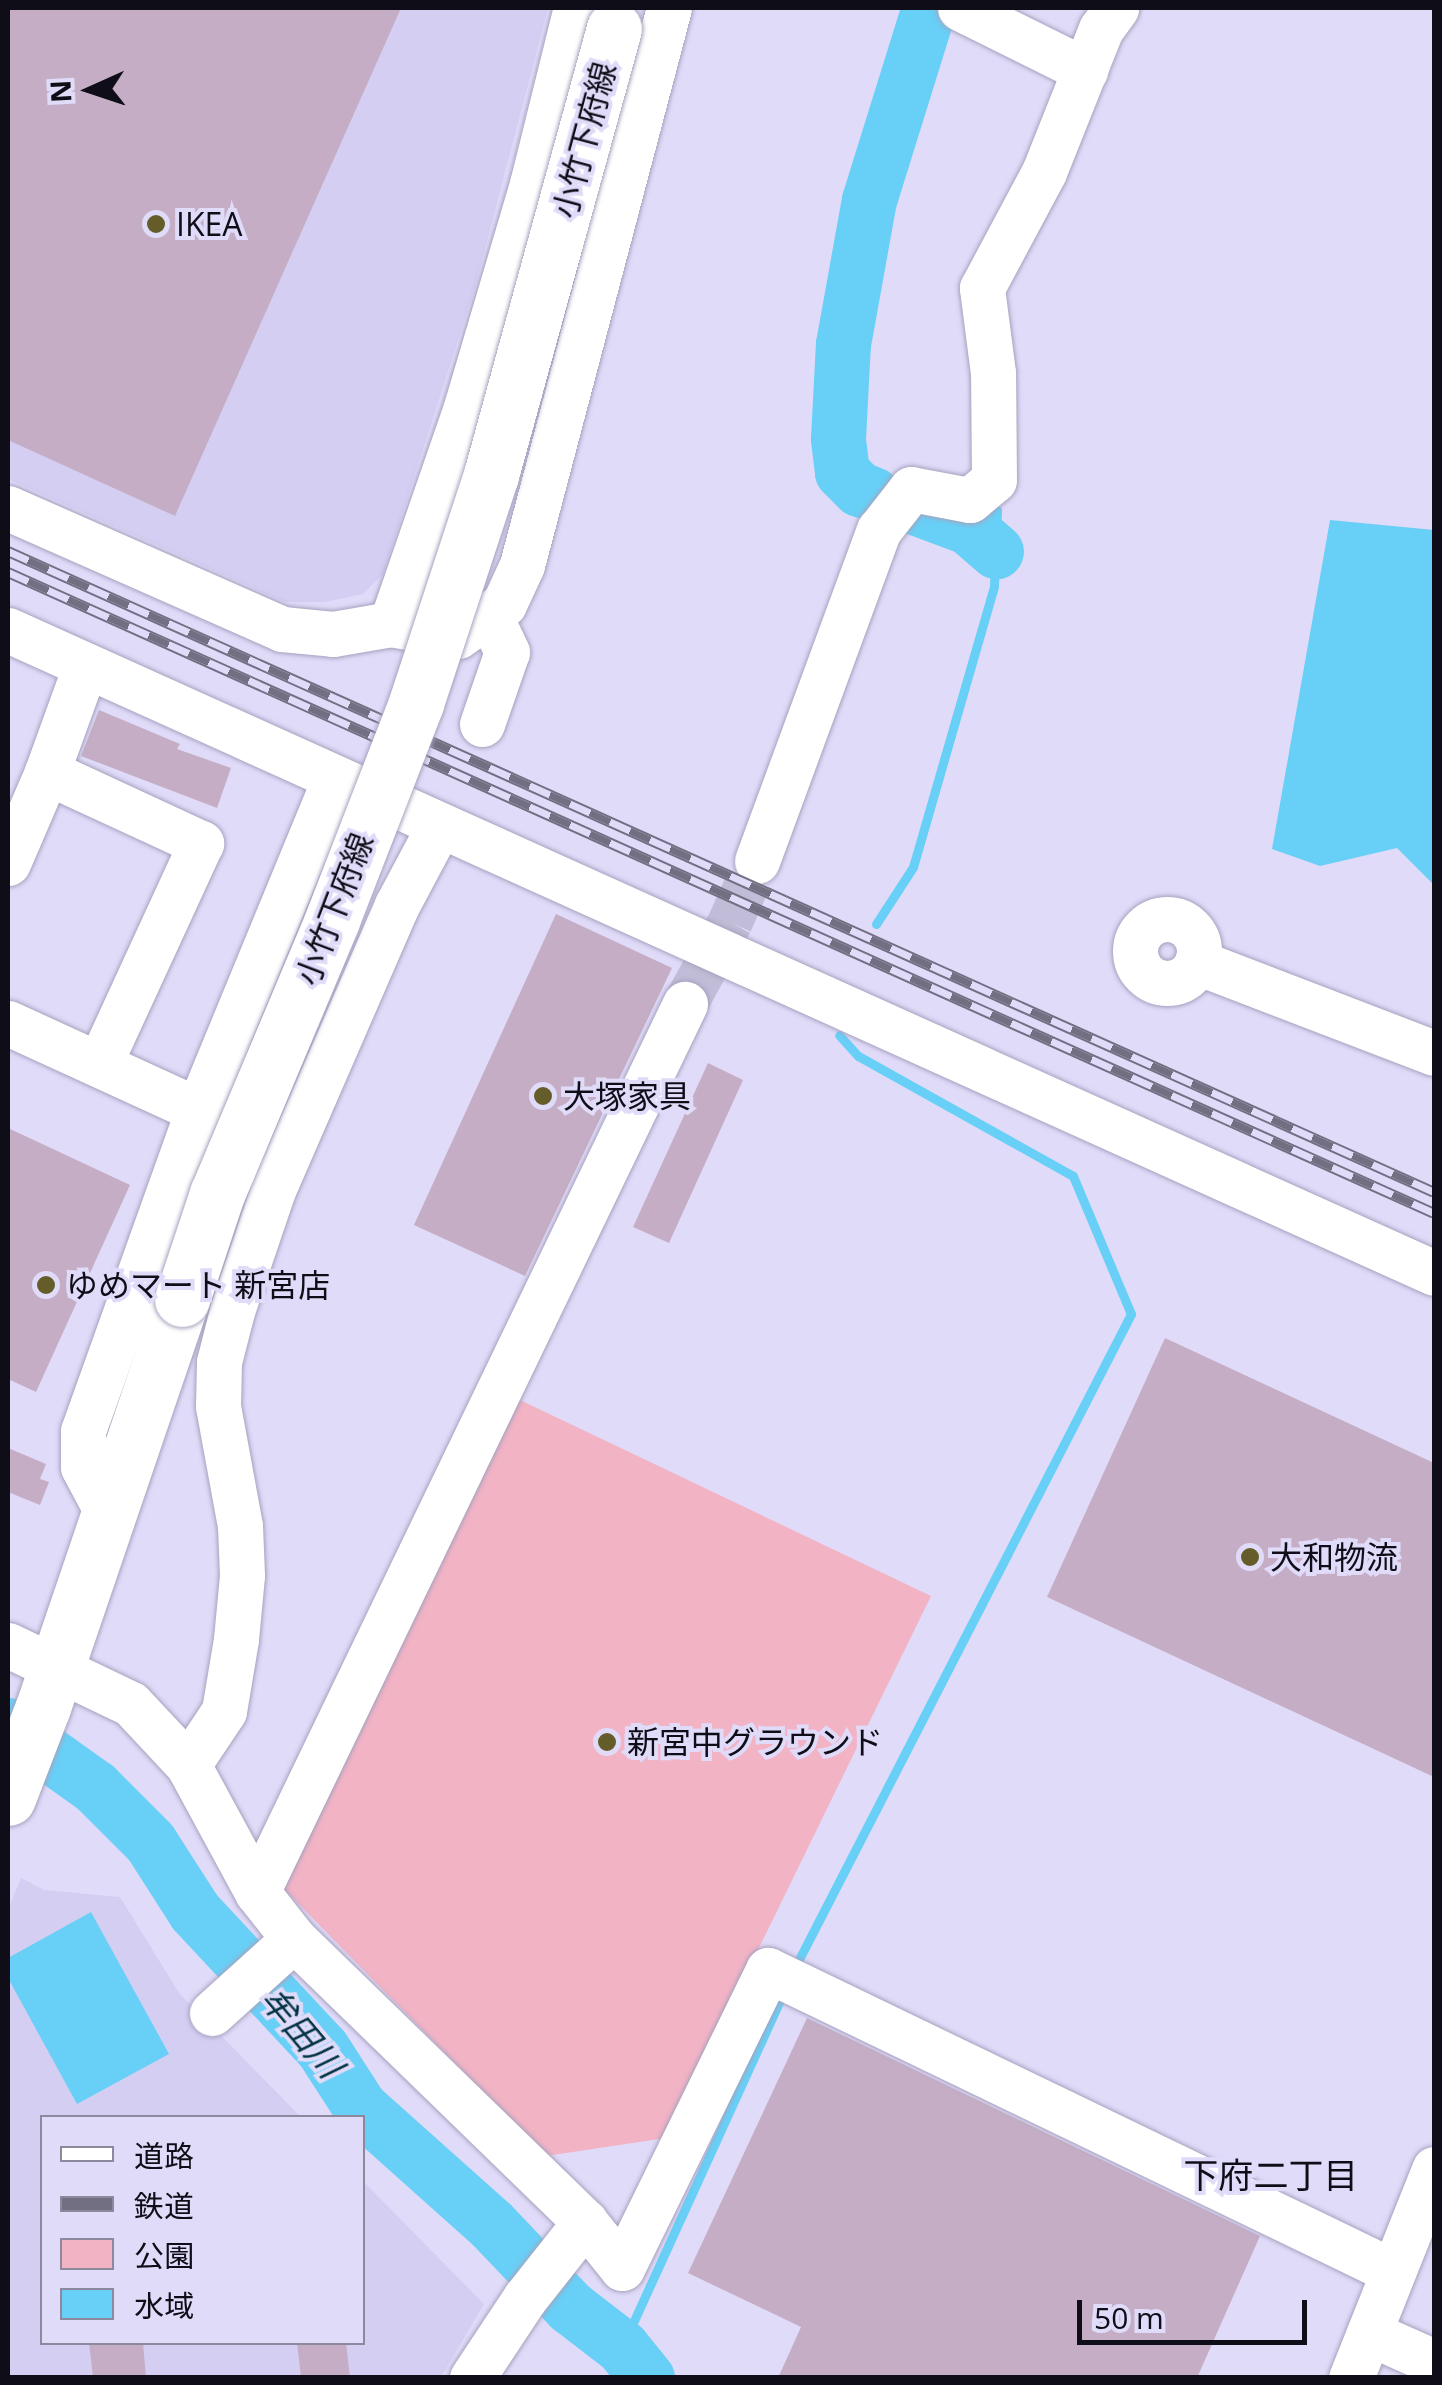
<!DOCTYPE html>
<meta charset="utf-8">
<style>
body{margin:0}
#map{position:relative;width:1442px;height:2385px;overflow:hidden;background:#e0dbf9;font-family:"Open Sans","Noto Sans JP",sans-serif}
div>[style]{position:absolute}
.built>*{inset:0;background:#d4cef3}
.green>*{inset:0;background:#f2b3c5}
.water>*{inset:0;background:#68cff6}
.stream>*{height:9px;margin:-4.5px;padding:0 4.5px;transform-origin:4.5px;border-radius:4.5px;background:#68cff6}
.river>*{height:55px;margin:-27.5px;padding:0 27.5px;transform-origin:27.5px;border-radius:27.5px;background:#68cff6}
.building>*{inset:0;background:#c5aec5}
.minor-tunnel>*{height:45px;margin-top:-22.5px;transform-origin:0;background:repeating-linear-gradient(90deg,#c1bcd7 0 45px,transparent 0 67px)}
.roads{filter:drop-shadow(0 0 2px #a6a2be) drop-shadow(0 0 2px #a6a2be)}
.minor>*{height:45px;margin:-22.5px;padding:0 22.5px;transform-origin:22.5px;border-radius:22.5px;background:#fff}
.minor>.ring{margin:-22.5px;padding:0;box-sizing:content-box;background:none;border:45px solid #fff;border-radius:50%}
.major>*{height:55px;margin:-27.5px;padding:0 27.5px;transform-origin:27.5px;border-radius:27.5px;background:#fff}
.rail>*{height:11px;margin-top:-5.5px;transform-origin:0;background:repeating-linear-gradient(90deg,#e0dbf9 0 22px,#736f83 0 44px);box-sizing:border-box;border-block:2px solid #736f83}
.bridges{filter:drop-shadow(0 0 2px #a6a2be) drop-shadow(0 0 2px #a6a2be)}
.major-bridge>*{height:55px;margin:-27.5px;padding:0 27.5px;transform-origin:27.5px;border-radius:27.5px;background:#fff}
.dots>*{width:28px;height:28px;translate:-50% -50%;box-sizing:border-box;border:5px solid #e0dbf9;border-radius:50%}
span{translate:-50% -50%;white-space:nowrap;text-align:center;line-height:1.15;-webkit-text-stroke:8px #e0dbf9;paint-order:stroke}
.street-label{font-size:32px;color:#0f0d17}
.poi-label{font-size:32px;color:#0f0d17}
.left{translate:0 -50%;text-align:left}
.water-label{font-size:35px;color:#023343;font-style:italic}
.neighbourhood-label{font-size:35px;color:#0f0d17}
.frame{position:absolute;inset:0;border:10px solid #0f0d17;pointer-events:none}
.legend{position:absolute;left:40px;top:2115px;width:325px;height:230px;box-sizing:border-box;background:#e0dbf9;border:2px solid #8c899f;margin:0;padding:12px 18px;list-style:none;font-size:30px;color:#0f0d17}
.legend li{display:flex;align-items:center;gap:20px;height:50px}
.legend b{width:50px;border:2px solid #8c899f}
.north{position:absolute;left:40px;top:40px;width:100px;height:100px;-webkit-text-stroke:8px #e0dbf9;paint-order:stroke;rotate:267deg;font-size:28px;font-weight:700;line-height:40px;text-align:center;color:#0f0d17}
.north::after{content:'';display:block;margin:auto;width:35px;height:45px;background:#0f0d17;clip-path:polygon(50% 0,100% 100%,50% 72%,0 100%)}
.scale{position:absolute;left:1077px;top:2300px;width:230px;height:45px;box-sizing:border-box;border:5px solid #0f0d17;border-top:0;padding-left:12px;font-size:30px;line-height:35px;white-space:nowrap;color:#0f0d17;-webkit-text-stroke:8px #e0dbf9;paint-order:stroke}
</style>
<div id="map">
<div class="built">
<div style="clip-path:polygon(8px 8px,548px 8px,475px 287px,383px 574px,363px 594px,325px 602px,285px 602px,8px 479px)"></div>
<div style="clip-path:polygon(21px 1878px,44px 1890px,120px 1897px,179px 1993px,301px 2117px,42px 2118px,42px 2342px,362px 2342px,363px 2181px,484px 2304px,441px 2377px,8px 2378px,8px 1910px)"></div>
</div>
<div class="green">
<div style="clip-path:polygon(520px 1400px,931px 1596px,666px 2138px,546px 2156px,282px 1887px)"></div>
</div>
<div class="water">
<div style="clip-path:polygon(1330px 520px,1434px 530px,1434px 885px,1397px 848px,1320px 866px,1272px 849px)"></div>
<div style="clip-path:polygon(91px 1912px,169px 2054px,77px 2104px,8px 1978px,8px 1958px)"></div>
</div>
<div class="stream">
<div style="left:876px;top:924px;width:68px;rotate:-57deg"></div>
<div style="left:913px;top:867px;width:292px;rotate:-73.9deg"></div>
<div style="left:994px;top:586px;width:76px;rotate:-87.7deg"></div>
<div style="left:793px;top:1971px;width:739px;rotate:-62.78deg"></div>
<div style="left:1131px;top:1314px;width:150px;rotate:-112.8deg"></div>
<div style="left:1073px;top:1176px;width:246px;rotate:-150.8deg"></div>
<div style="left:858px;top:1056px;width:28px;rotate:-132deg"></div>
<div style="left:622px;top:2347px;width:388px;rotate:-65.5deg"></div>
</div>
<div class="river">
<div style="left:873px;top:494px;width:15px;rotate:-160deg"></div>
<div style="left:859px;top:489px;width:24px;rotate:-135deg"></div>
<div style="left:842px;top:472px;width:34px;rotate:-97deg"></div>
<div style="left:838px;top:438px;width:94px;rotate:-87deg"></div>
<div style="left:843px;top:344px;width:146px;rotate:-79.8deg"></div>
<div style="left:869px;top:200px;width:189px;rotate:-72.7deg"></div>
<div style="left:914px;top:507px;width:58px;rotate:20.3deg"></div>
<div style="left:968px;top:527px;width:37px;rotate:41deg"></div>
<div style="left:8px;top:1725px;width:107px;rotate:35.5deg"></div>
<div style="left:95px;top:1787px;width:78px;rotate:45deg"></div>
<div style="left:150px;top:1842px;width:83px;rotate:57.3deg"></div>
<div style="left:195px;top:1912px;width:186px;rotate:47deg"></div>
<div style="left:322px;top:2048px;width:70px;rotate:57.2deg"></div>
<div style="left:360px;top:2107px;width:176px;rotate:41.8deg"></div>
<div style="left:491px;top:2224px;width:115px;rotate:46.4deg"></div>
<div style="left:570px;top:2307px;width:66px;rotate:37.6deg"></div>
<div style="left:622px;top:2347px;width:40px;rotate:51deg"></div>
</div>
<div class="building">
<div style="clip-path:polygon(8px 8px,401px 8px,175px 516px,8px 440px)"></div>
<div style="clip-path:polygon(99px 710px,180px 744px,177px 749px,231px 768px,217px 808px,81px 756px)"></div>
<div style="clip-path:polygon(556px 914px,672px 968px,525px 1276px,414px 1225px)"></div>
<div style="clip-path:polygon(708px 1063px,743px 1080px,669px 1243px,633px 1227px)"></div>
<div style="clip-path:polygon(8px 1128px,130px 1185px,36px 1392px,8px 1379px)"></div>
<div style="clip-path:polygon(1165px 1338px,1434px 1463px,1434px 1777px,1047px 1597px)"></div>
<div style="clip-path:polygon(8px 1448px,46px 1464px,40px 1479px,49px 1482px,40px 1505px,8px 1492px)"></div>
<div style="clip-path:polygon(807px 2018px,1260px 2236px,1197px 2378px,778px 2378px,801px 2327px,688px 2273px)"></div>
<div style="clip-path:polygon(89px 2342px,143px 2342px,146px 2378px,93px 2378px)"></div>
<div style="clip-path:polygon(297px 2342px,346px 2342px,350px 2378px,301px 2378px)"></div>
</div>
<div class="minor-tunnel">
<div style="left:685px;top:1004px;width:94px;rotate:-61.2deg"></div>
<div style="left:730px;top:922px;width:67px;rotate:-66.1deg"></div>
</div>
<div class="roads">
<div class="minor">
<div style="left:960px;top:8px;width:140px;rotate:26.4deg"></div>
<div style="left:8px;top:508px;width:300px;rotate:23.8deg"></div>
<div style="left:282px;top:629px;width:51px;rotate:5.6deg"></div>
<div style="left:333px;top:634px;width:59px;rotate:-9.8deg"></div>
<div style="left:391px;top:624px;width:68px;rotate:10.2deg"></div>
<div style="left:458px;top:636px;width:56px;rotate:-34.8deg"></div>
<div style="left:504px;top:604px;width:43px;rotate:-65.2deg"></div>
<div style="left:522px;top:565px;width:576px;rotate:-75.22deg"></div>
<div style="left:391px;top:624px;width:230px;rotate:-70.9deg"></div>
<div style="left:466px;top:407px;width:233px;rotate:-73.5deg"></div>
<div style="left:532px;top:184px;width:181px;rotate:-76deg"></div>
<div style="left:8px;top:630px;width:1564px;rotate:24.27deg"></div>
<div style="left:482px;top:724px;width:76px;rotate:-70.9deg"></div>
<div style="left:507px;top:652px;width:42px;rotate:-115.3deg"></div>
<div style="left:47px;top:772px;width:170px;rotate:24.8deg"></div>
<div style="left:201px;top:843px;width:242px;rotate:114.7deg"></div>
<div style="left:757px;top:861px;width:353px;rotate:-69.8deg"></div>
<div style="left:879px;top:530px;width:52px;rotate:-52deg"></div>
<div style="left:911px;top:489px;width:60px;rotate:10.6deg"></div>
<div style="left:970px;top:500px;width:31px;rotate:-40deg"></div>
<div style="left:994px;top:480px;width:107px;rotate:-90.5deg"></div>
<div style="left:993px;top:373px;width:86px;rotate:-97.4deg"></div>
<div style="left:982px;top:288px;width:132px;rotate:-61.9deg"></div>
<div style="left:1044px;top:172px;width:154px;rotate:-68.3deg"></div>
<div style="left:1101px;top:29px;width:26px;rotate:-54deg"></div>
<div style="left:8px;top:863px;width:99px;rotate:-66.8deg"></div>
<div style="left:47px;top:772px;width:112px;rotate:-70.1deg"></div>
<div class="ring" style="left:1135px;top:919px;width:19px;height:19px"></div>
<div style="left:1197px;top:962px;width:254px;rotate:21deg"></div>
<div style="left:8px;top:1023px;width:209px;rotate:24.6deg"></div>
<div style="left:108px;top:1514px;width:53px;rotate:-118deg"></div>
<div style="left:83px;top:1467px;width:36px;rotate:-90deg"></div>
<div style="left:83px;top:1431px;width:341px;rotate:-70.3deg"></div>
<div style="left:198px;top:1110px;width:359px;rotate:-67.6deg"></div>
<div style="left:8px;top:1645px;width:136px;rotate:25.6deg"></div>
<div style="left:131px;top:1704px;width:83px;rotate:46.9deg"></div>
<div style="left:188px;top:1765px;width:145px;rotate:61.5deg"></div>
<div style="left:257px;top:1892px;width:60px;rotate:51.8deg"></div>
<div style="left:294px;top:1939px;width:406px;rotate:44.2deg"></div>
<div style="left:585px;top:2222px;width:59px;rotate:51.2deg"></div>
<div style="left:622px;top:2268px;width:332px;rotate:-63.9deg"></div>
<div style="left:768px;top:1970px;width:691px;rotate:25.75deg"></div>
<div style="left:188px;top:1765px;width:65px;rotate:-56.3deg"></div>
<div style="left:224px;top:1711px;width:73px;rotate:-80.5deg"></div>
<div style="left:236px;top:1639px;width:64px;rotate:-84.6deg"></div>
<div style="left:242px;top:1575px;width:49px;rotate:-92.3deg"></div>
<div style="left:240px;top:1526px;width:122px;rotate:-100.4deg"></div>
<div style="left:218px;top:1406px;width:44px;rotate:-88.7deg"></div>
<div style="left:219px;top:1362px;width:53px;rotate:-75.7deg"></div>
<div style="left:232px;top:1311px;width:128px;rotate:-71.3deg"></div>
<div style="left:273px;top:1190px;width:311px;rotate:-66.5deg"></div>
<div style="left:397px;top:905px;width:87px;rotate:-62deg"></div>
<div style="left:257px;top:1892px;width:986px;rotate:-64.27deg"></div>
<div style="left:212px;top:2013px;width:110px;rotate:-42.1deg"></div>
<div style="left:1369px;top:2333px;width:71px;rotate:24deg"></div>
<div style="left:472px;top:2378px;width:96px;rotate:-56.5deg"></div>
<div style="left:525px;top:2298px;width:97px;rotate:-51.7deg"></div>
<div style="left:1351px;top:2378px;width:225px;rotate:-68.3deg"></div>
</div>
<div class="major">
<div style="left:8px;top:1798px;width:97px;rotate:-69deg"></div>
<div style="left:43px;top:1707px;width:431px;rotate:-71.2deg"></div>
</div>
</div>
<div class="rail">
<div style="left:8px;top:551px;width:1563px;rotate:24.2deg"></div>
<div style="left:8px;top:572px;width:1563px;rotate:24.2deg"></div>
</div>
<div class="bridges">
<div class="major-bridge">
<div style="left:182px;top:1299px;width:111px;rotate:-71.6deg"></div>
<div style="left:217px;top:1194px;width:297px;rotate:-67.2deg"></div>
<div style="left:332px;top:920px;width:233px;rotate:-68.8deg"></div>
<div style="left:416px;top:703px;width:240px;rotate:-71.8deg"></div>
<div style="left:491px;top:475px;width:463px;rotate:-74.6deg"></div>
</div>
</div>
<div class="dots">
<div style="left:156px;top:224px;background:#645c29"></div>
<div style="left:543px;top:1096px;background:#645c29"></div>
<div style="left:46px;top:1285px;background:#645c29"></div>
<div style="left:1250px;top:1557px;background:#645c29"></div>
<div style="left:607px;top:1742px;background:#645c29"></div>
</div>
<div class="street-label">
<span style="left:584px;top:140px;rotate:-75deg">小竹下府線</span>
<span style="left:334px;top:909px;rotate:-69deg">小竹下府線</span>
</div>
<div class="poi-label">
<span class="left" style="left:176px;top:224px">IKEA</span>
<span class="left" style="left:563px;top:1096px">大塚家具</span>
<span class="left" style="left:66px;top:1285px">ゆめマート 新宮店</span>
<span class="left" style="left:1270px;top:1557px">大和物流</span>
<span class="left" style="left:627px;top:1742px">新宮中グラウンド</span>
</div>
<div class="water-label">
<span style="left:302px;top:2032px;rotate:50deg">牟田川</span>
</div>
<div class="neighbourhood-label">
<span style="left:1271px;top:2175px">下府二丁目</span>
</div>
<div class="frame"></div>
<ul class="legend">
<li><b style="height:12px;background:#fff"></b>道路</li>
<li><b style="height:12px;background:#736f83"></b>鉄道</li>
<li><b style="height:28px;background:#f2b3c5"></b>公園</li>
<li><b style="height:28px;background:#68cff6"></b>水域</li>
</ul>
<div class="north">N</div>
<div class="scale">50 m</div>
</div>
